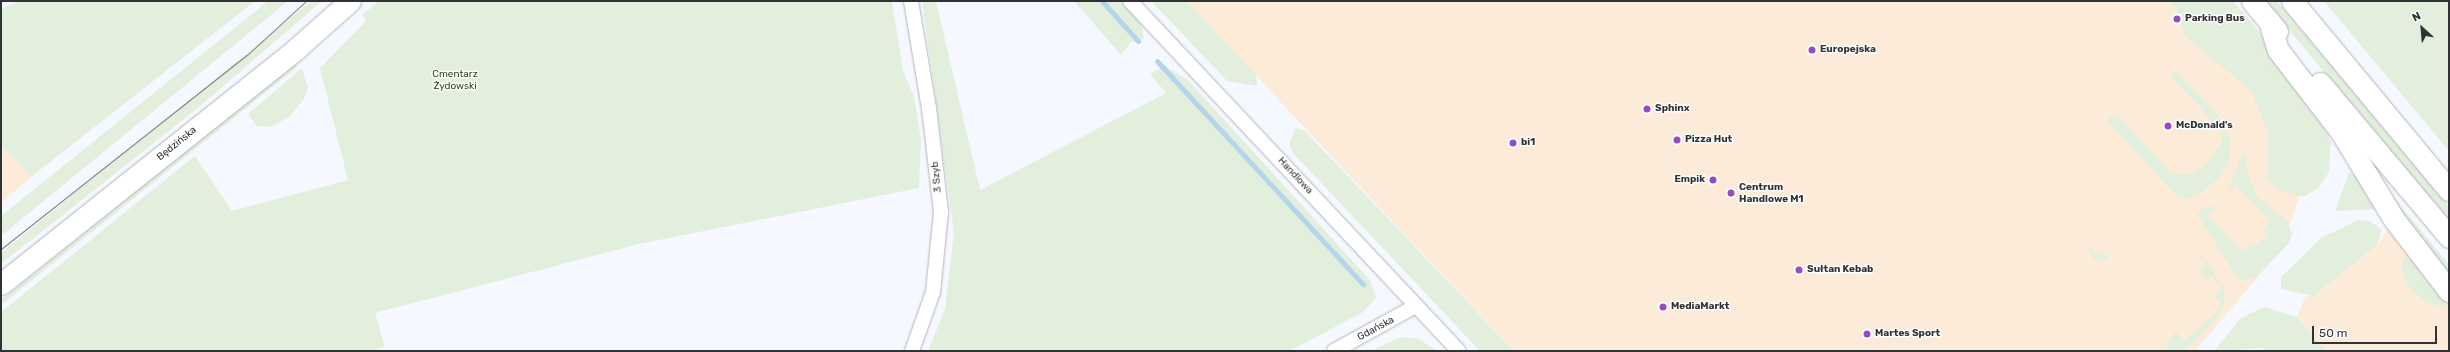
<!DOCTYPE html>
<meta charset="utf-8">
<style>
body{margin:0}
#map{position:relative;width:2450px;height:352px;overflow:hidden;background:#f6f8ff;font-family:Rubik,sans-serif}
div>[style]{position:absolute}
.commercial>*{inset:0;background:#fcebd9}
.green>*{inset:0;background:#e2efdd}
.stream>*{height:5px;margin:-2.5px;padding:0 2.5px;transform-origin:2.5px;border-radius:2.5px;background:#b4d5ea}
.roads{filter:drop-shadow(0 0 1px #b2b4bb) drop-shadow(0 0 1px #b2b4bb)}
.street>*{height:14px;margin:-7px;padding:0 7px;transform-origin:7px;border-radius:7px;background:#fff}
.primary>*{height:21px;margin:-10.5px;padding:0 10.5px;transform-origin:10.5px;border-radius:10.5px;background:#fff}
.tram>*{height:1px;margin:-0.5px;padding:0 0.5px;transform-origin:0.5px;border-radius:0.5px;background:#838489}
.dots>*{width:11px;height:11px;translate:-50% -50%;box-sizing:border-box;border:2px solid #fff;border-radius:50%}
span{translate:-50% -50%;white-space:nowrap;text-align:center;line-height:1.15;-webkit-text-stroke:3px #fff;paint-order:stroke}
.poi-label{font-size:10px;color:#313235;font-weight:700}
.left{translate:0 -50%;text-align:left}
.right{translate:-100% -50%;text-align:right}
.park-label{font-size:10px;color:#2b491f}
.street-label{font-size:10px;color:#313235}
.frame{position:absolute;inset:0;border:2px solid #313235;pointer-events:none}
.north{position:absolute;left:2402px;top:8px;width:40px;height:40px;-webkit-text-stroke:3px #fff;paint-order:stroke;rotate:334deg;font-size:11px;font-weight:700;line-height:16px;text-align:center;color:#313235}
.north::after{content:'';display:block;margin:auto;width:14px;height:18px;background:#313235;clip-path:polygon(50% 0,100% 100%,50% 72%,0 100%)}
.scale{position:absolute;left:2312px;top:326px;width:125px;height:18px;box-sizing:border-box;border:2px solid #313235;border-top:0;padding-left:5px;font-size:12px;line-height:14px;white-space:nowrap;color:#313235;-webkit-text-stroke:3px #fff;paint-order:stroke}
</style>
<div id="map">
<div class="commercial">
<div style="clip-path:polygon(1186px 1px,2183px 1px,2318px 144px,2280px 251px,2195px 351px,1514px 351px)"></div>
<div style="clip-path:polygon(1px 145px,31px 177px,1px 203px)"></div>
<div style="clip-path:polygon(2388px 230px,2449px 302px,2449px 351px,2326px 351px,2297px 317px,2305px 297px,2318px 293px,2377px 245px)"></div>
</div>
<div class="green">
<div style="clip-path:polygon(19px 1px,255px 1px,31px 177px,1px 145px,1px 9px)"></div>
<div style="clip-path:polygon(268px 1px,288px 1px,1px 236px,1px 216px)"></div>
<div style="clip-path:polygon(311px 1px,322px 1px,198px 108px,1px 264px,1px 253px)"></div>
<div style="clip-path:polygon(379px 1px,892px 1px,903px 71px,914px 96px,921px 140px,919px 188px,639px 244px,375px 313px,385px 347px,372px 351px,1px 351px,1px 312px,195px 156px,232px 211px,348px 180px,320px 68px,366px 21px,362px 15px)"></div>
<div style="clip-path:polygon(922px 1px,936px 1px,980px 190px,1166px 93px,1150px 74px,1165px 66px,1188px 80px,1370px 280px,1376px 298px,1363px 312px,1290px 351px,928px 351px,945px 309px,954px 233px)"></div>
<div style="clip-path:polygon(1074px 1px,1119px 1px,1141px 23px,1144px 39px,1131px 42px,1121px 55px)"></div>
<div style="clip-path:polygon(1151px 1px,1187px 1px,1256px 75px,1257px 86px,1227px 81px)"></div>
<div style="clip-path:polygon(2169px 1px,2233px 1px,2257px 29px,2313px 105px,2331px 141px,2329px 172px,2318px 188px,2305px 196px,2294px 196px,2274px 187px,2268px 178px,2268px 133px,2251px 91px,2185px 36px,2177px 9px)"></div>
<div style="clip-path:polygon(2265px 1px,2277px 1px,2449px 206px,2449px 222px)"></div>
<div style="clip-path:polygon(2324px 1px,2449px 1px,2449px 151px)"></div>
<div style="clip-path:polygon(294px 64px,297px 67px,1px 305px,1px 300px)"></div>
<div style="clip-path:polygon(302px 68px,308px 88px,304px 99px,289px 117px,270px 127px,257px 126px,248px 114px)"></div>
<div style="clip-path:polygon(2175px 70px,2216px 112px,2231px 141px,2228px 162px,2222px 175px,2203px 192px,2188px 198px,2176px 195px,2108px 122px,2109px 117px,2118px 116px,2171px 173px,2191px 174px,2205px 166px,2222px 143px,2219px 128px,2171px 77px)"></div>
<div style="clip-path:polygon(1296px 128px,1305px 131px,1514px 351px,1480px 351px,1293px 153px,1289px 144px)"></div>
<div style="clip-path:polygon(2242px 154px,2247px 154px,2246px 168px,2257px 197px,2287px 220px,2292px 234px,2289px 243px,2257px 276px,2244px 281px,2236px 276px,2197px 214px,2205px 207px,2215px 206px,2208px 215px,2242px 251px,2251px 242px,2255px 246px,2267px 235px,2263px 230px,2270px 221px,2235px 184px,2227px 193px)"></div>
<div style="clip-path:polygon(2349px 173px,2356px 174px,2377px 209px,2335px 211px)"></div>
<div style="clip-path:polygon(2377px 177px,2449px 265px,2449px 279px)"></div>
<div style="clip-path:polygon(2358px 220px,2370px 221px,2382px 230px,2377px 245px,2314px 296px,2281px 289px,2281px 277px,2321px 238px)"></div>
<div style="clip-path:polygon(2089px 246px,2096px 255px,2102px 251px,2109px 259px,2095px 260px,2087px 249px)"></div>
<div style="clip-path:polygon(2199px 254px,2204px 257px,2223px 288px,2225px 302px,2219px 315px,2188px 348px,2170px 351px,2165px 343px,2176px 332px,2185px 341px,2222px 306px,2214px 297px,2222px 288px,2211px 276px,2206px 280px,2199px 272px,2207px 264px)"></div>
<div style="clip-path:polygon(2404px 258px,2410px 259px,2449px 309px,2426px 302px,2408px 286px,2400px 267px)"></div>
<div style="clip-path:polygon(2264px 307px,2297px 317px,2326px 351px,2266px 351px,2263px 348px,2214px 351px,2241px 318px)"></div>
<div style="clip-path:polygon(1401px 337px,1419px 339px,1437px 351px,1348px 351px,1375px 349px)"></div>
</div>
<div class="stream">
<div style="left:1102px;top:1px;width:54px;rotate:48deg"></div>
<div style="left:1157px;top:61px;width:304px;rotate:47.3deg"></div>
</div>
<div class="roads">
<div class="street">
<div style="left:911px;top:1px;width:109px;rotate:80.5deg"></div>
<div style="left:929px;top:108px;width:105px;rotate:83.4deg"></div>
<div style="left:941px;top:212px;width:80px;rotate:95.7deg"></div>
<div style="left:933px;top:292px;width:63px;rotate:109.6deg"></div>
<div style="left:1130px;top:1px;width:480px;rotate:46.8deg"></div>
<div style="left:1334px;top:351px;width:94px;rotate:-28.8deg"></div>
</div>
<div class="primary">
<div style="left:2252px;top:1px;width:39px;rotate:50deg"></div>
<div style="left:2292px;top:1px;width:246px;rotate:50.3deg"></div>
<div style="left:2269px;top:21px;width:30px;rotate:73deg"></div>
<div style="left:2278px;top:50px;width:103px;rotate:52.5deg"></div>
<div style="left:2341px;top:132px;width:100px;rotate:58.8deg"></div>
<div style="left:2393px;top:218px;width:92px;rotate:52.5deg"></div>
<div style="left:2320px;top:83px;width:201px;rotate:50deg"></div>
<div style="left:1px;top:284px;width:377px;rotate:-38.5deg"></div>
<div style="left:296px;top:49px;width:72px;rotate:-41.6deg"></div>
</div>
</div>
<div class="tram">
<div style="left:1px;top:249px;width:313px;rotate:-38.3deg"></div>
<div style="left:247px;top:55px;width:80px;rotate:-42.5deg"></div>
</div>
<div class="dots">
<div style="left:2177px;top:19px;background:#964cbf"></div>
<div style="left:1812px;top:50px;background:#964cbf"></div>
<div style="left:1647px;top:109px;background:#964cbf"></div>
<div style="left:2168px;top:126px;background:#964cbf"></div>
<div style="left:1677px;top:140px;background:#964cbf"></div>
<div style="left:1513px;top:143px;background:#964cbf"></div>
<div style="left:1713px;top:180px;background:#964cbf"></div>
<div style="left:1731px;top:193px;background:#964cbf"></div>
<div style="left:1799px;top:270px;background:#964cbf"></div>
<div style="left:1663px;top:307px;background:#964cbf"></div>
<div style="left:1867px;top:334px;background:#964cbf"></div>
</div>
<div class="poi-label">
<span class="left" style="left:2185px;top:19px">Parking Bus</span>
<span class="left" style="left:1820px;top:50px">Europejska</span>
<span class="left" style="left:1655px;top:109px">Sphinx</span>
<span class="left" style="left:2176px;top:126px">McDonald's</span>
<span class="left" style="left:1685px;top:140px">Pizza Hut</span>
<span class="left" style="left:1521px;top:143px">bi1</span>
<span class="right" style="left:1705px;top:180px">Empik</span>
<span class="left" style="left:1739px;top:193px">Centrum<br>Handlowe M1</span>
<span class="left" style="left:1807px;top:270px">Sułtan Kebab</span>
<span class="left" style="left:1671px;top:307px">MediaMarkt</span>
<span class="left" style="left:1875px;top:334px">Martes Sport</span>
</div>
<div class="park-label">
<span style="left:455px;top:80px">Cmentarz<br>Żydowski</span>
</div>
<div class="street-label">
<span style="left:177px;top:144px;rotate:-39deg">Będzińska</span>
<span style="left:1295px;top:176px;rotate:47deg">Handlowa</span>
<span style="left:937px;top:177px;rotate:-96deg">3 Szyb</span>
<span style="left:1376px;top:329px;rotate:-28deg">Gdańska</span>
</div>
<div class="frame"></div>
<div class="north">N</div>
<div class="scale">50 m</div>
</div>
